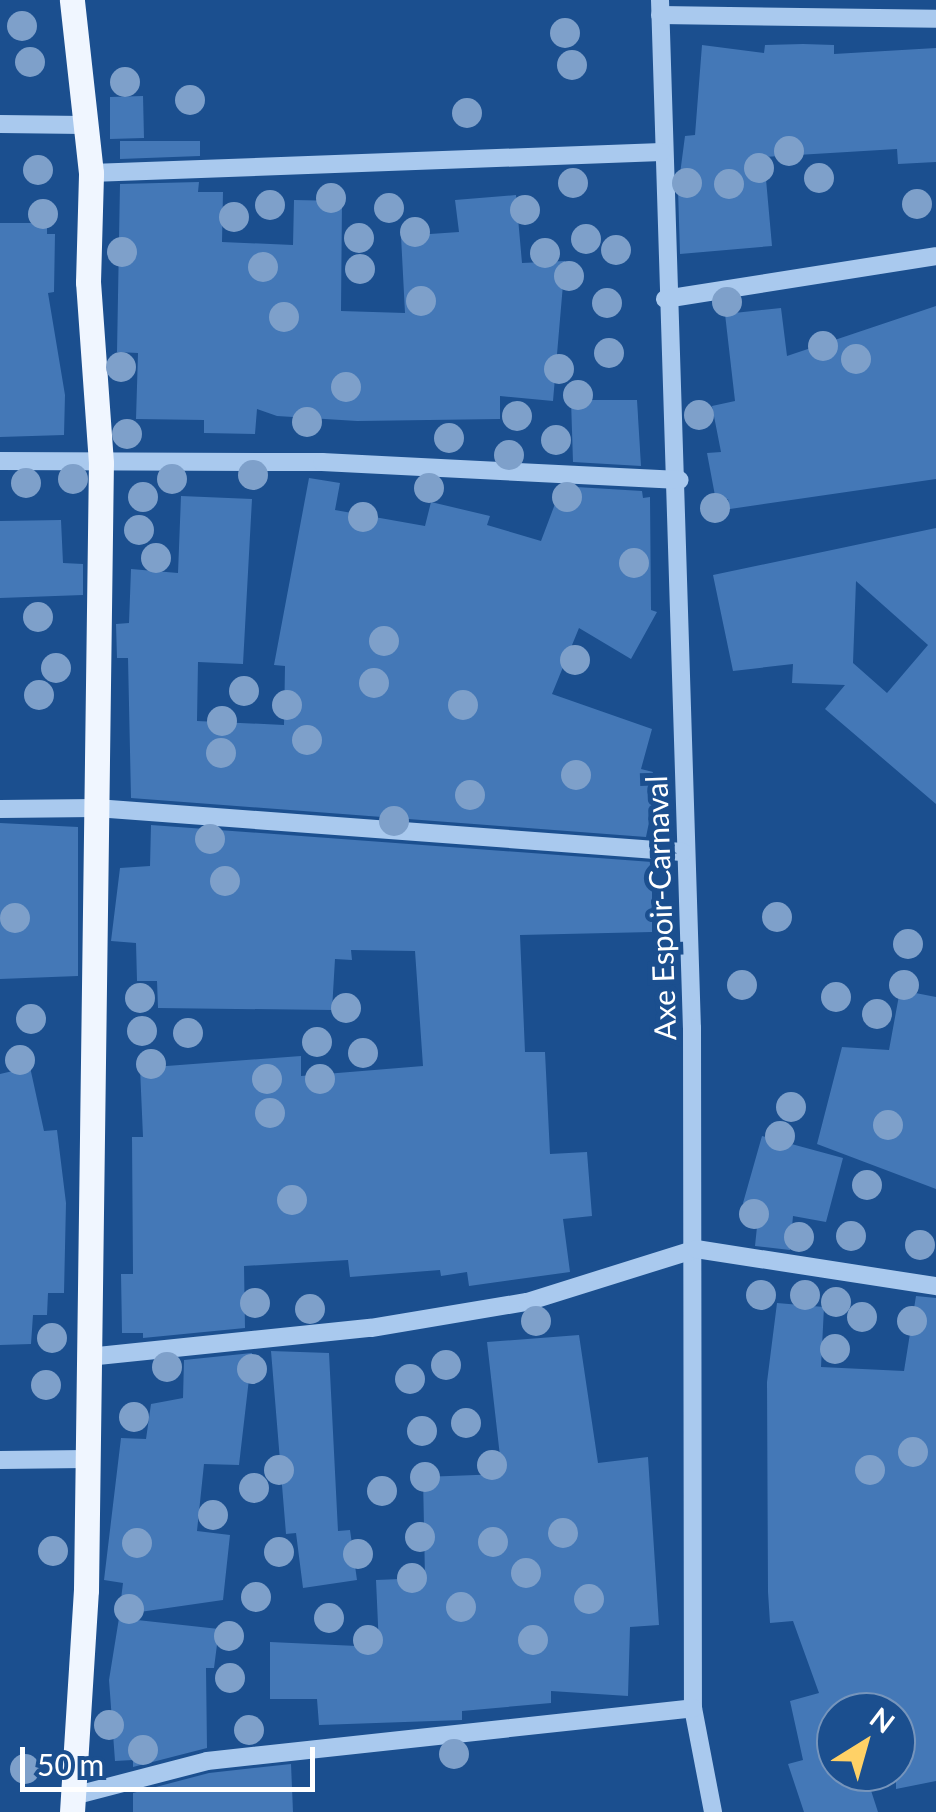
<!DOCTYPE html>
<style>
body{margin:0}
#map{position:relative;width:936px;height:1812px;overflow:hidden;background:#1b4f8f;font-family:Lato,sans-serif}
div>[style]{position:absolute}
.building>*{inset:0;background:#4478b7}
.minor>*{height:18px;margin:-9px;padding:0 9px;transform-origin:9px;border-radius:9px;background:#a9c9ee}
.major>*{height:25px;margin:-12.5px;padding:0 12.5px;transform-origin:12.5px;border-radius:12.5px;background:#f0f6ff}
.trees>*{width:30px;height:30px;margin:-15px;border-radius:50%;background:#7ea0ca}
span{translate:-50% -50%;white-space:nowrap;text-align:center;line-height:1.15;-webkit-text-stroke:10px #1b4f8f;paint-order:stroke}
.street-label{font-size:30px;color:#fff}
.north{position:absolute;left:816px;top:1692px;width:100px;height:100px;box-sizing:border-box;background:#1b4f8f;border:2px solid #7695bc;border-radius:50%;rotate:37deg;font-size:28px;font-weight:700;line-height:40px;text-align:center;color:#fff}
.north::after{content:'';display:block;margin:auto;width:35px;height:45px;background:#ffd166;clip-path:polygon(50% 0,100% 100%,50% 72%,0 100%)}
.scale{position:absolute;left:20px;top:1747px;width:295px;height:45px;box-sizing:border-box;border:5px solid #fff;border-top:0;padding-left:12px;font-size:30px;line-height:35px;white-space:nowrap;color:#fff;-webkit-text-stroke:8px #1b4f8f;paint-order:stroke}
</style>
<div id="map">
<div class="building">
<div style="clip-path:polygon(803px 44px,834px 45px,834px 54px,936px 48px,936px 162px,898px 164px,897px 149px,764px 157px,772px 246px,680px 254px,678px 189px,685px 136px,695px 135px,702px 45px,764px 53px,765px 45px)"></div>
<div style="clip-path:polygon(143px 96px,144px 138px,110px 139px,110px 97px)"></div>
<div style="clip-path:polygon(120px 141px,200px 141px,200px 156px,120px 159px)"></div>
<div style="clip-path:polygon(199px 182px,198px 192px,223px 192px,222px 242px,293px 245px,294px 200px,342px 201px,341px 311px,405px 313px,401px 236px,459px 232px,455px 200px,516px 195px,522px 263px,565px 261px,553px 401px,500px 396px,500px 419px,357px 421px,277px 416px,257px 409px,255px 434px,204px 433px,204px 420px,136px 419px,138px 353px,117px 352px,120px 184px)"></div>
<div style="clip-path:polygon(0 223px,47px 223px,47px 234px,55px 234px,54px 292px,48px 293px,65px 395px,64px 435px,0 437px)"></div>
<div style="clip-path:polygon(936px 306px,936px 479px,730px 509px,728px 499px,716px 501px,707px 453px,721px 452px,712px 406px,735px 401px,725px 314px,781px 308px,787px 356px)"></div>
<div style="clip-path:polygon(571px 400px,637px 400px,641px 466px,573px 462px)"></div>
<div style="clip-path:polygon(309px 478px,340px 483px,335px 510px,425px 526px,431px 502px,490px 516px,487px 525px,541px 541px,558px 496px,578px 501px,576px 487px,642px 491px,643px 498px,650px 497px,651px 610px,657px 612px,631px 659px,579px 628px,552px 694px,652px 729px,641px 769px,653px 772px,650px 782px,657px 783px,646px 837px,131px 798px,128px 658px,117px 658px,116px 624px,129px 623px,131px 569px,178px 573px,181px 496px,252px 499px,243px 664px,198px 662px,197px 721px,284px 725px,285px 666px,274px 665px)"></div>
<div style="clip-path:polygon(61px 520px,63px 563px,83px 564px,83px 595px,0 598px,0 521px)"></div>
<div style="clip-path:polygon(evenodd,936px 528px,936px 804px,825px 709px,845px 685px,792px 683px,793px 664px,733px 671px,713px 575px,936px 528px,856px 581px,928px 645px,887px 693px,853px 663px,856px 581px)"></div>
<div style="clip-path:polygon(0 823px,78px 827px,78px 976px,0 979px)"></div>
<div style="clip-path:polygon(151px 825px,652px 862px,652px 932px,520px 935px,525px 1052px,545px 1052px,550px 1154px,587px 1152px,592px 1216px,563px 1219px,570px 1272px,469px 1286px,467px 1272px,441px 1276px,440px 1270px,350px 1277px,348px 1260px,244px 1266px,245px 1328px,143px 1338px,143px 1333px,122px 1333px,121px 1274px,133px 1274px,132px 1137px,143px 1137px,140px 1068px,301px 1056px,301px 1076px,423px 1066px,415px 951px,351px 950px,352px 960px,335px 959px,332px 1010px,158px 1008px,157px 981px,137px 981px,136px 943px,111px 941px,120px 868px,150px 866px)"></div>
<div style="clip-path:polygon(900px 990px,936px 997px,936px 1189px,817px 1144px,842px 1047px,889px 1050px)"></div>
<div style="clip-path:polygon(30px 1067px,44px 1131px,57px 1130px,66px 1203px,64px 1293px,48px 1293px,47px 1315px,33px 1315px,31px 1344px,0 1345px,0 1074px)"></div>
<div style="clip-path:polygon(762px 1136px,843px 1158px,826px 1222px,793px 1216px,790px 1250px,755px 1246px,759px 1207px,743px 1203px)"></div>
<div style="clip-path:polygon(916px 1296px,936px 1298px,936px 1781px,896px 1789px,896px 1712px,836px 1712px,836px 1772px,865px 1772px,878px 1812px,804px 1812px,788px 1764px,803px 1760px,790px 1701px,819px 1693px,793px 1621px,770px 1623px,768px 1592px,767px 1382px,777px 1303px,824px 1307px,821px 1367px,904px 1371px)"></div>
<div style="clip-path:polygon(579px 1335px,598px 1463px,648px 1457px,659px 1625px,630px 1627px,628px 1696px,551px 1691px,551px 1703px,462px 1711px,462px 1720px,319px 1725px,317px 1699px,270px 1699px,270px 1642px,379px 1647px,376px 1580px,425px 1578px,423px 1477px,502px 1474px,487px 1342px)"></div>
<div style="clip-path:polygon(271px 1351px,329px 1353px,338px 1531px,350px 1530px,357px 1580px,303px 1588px,296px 1533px,286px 1534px)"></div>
<div style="clip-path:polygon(252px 1353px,239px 1465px,204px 1464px,197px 1531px,230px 1535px,223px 1600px,119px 1615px,123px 1583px,104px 1580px,121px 1438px,146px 1439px,151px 1404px,183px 1398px,184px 1360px)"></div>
<div style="clip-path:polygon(119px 1618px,219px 1629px,214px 1668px,206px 1668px,207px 1748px,133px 1767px,133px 1760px,115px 1761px,109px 1680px)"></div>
<div style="clip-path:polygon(291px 1764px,293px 1812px,133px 1812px,133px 1793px,209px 1773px)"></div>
</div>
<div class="minor">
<div style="left:660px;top:0;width:1028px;rotate:88.22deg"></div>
<div style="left:692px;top:1028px;width:680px;rotate:89.92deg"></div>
<div style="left:693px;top:1708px;width:106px;rotate:79.1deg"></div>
<div style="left:660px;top:15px;width:276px;rotate:0.8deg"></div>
<div style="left:0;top:124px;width:84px;rotate:0.7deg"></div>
<div style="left:91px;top:173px;width:571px;rotate:-2.11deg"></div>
<div style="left:665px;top:299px;width:274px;rotate:-9deg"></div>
<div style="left:0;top:461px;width:322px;rotate:0.2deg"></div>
<div style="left:322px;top:462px;width:358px;rotate:2.9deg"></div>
<div style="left:0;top:809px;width:96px;rotate:-0.6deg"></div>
<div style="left:96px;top:808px;width:588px;rotate:4.29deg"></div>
<div style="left:88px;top:1357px;width:284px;rotate:-5.9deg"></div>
<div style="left:371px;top:1328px;width:158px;rotate:-9.5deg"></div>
<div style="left:527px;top:1302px;width:177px;rotate:-17.4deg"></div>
<div style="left:696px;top:1249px;width:243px;rotate:8.8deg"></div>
<div style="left:0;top:1460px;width:86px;rotate:-0.7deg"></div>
<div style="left:73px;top:1796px;width:138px;rotate:-14.6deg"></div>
<div style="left:207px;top:1761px;width:489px;rotate:-6.2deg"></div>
</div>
<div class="major">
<div style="left:72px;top:1812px;width:222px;rotate:-86.4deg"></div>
<div style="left:86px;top:1590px;width:1127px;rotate:-89.24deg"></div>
<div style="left:101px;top:463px;width:181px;rotate:-94.1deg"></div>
<div style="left:88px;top:282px;width:109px;rotate:-88.4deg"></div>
<div style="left:91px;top:173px;width:174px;rotate:-96.3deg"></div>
</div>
<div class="trees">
<div style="left:22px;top:26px"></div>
<div style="left:565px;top:33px"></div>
<div style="left:30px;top:62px"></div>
<div style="left:572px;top:65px"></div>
<div style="left:125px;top:82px"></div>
<div style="left:190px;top:100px"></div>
<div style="left:467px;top:113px"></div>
<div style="left:789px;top:151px"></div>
<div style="left:759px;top:168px"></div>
<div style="left:38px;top:170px"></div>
<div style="left:819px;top:178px"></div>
<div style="left:573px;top:183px"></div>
<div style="left:687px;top:183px"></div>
<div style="left:729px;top:184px"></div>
<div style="left:331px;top:198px"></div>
<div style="left:917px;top:204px"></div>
<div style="left:270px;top:205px"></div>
<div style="left:389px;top:208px"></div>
<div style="left:525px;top:210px"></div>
<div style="left:43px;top:214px"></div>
<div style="left:234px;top:217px"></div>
<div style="left:415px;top:232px"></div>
<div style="left:359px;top:238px"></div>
<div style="left:586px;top:239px"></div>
<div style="left:616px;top:250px"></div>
<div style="left:122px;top:252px"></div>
<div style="left:545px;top:253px"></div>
<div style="left:263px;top:267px"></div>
<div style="left:360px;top:269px"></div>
<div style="left:569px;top:276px"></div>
<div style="left:421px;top:301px"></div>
<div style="left:727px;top:302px"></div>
<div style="left:607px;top:303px"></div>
<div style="left:284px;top:317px"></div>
<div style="left:823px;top:346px"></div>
<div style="left:609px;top:353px"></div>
<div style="left:856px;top:359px"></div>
<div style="left:121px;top:367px"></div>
<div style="left:559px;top:369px"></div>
<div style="left:346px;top:387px"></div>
<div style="left:578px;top:395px"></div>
<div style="left:699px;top:415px"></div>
<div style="left:517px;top:416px"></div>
<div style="left:307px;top:422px"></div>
<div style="left:127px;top:434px"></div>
<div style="left:449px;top:438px"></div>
<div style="left:556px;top:440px"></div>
<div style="left:509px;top:455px"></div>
<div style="left:253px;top:475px"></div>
<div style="left:73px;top:479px"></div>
<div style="left:172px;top:479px"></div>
<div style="left:26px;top:483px"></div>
<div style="left:429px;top:488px"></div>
<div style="left:143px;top:497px"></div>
<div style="left:567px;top:497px"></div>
<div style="left:715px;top:508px"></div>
<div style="left:363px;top:517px"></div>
<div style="left:139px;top:530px"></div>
<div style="left:156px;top:558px"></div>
<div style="left:634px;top:563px"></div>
<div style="left:38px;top:617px"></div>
<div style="left:384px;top:641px"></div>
<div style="left:575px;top:660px"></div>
<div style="left:56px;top:668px"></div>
<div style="left:374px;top:683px"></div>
<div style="left:244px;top:691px"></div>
<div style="left:39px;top:695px"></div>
<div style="left:287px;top:705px"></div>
<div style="left:463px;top:705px"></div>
<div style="left:222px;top:721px"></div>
<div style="left:307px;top:740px"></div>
<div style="left:221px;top:753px"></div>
<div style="left:576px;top:775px"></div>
<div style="left:470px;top:795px"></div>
<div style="left:394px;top:821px"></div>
<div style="left:210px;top:839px"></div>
<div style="left:225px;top:881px"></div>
<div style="left:777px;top:917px"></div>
<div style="left:15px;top:918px"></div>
<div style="left:908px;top:944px"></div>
<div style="left:742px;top:985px"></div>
<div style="left:904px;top:985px"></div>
<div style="left:836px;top:997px"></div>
<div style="left:140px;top:998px"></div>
<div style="left:346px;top:1008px"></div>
<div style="left:877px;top:1014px"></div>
<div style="left:31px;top:1019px"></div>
<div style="left:142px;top:1031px"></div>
<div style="left:188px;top:1033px"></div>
<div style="left:317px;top:1042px"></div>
<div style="left:363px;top:1053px"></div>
<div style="left:20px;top:1060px"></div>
<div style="left:151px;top:1064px"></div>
<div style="left:267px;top:1079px"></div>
<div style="left:320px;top:1079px"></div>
<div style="left:791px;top:1107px"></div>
<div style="left:270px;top:1113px"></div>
<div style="left:888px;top:1125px"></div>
<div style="left:780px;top:1136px"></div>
<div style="left:867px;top:1185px"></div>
<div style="left:292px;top:1200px"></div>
<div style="left:754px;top:1214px"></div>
<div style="left:851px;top:1236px"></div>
<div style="left:799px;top:1237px"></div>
<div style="left:920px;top:1245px"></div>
<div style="left:761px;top:1295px"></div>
<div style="left:805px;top:1295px"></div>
<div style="left:836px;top:1302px"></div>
<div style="left:255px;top:1303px"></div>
<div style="left:310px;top:1309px"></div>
<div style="left:862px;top:1317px"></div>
<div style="left:536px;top:1321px"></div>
<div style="left:912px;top:1321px"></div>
<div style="left:52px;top:1338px"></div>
<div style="left:835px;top:1349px"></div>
<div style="left:446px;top:1365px"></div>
<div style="left:167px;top:1367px"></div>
<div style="left:252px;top:1369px"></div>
<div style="left:410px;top:1379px"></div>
<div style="left:46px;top:1385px"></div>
<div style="left:134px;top:1417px"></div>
<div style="left:466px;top:1423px"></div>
<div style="left:422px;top:1431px"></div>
<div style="left:913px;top:1452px"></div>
<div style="left:492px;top:1465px"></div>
<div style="left:279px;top:1470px"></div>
<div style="left:870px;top:1470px"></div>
<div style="left:425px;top:1477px"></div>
<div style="left:254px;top:1488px"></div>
<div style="left:382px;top:1491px"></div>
<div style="left:213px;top:1515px"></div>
<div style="left:563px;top:1533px"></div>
<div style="left:420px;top:1537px"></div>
<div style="left:493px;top:1542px"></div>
<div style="left:137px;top:1543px"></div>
<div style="left:53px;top:1551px"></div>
<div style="left:279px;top:1552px"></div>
<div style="left:358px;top:1554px"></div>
<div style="left:526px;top:1573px"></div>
<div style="left:412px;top:1578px"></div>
<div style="left:256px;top:1597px"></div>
<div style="left:589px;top:1599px"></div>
<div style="left:461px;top:1607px"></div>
<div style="left:129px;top:1609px"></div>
<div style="left:329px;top:1618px"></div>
<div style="left:229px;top:1636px"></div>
<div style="left:368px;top:1640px"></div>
<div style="left:533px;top:1640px"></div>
<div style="left:230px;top:1678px"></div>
<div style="left:109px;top:1725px"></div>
<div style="left:249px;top:1730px"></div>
<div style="left:143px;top:1750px"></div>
<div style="left:454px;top:1754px"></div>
<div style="left:25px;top:1769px"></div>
</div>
<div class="street-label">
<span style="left:660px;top:908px;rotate:-92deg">Axe Espoir-Carnaval</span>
</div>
<div class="north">N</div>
<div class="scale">50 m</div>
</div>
